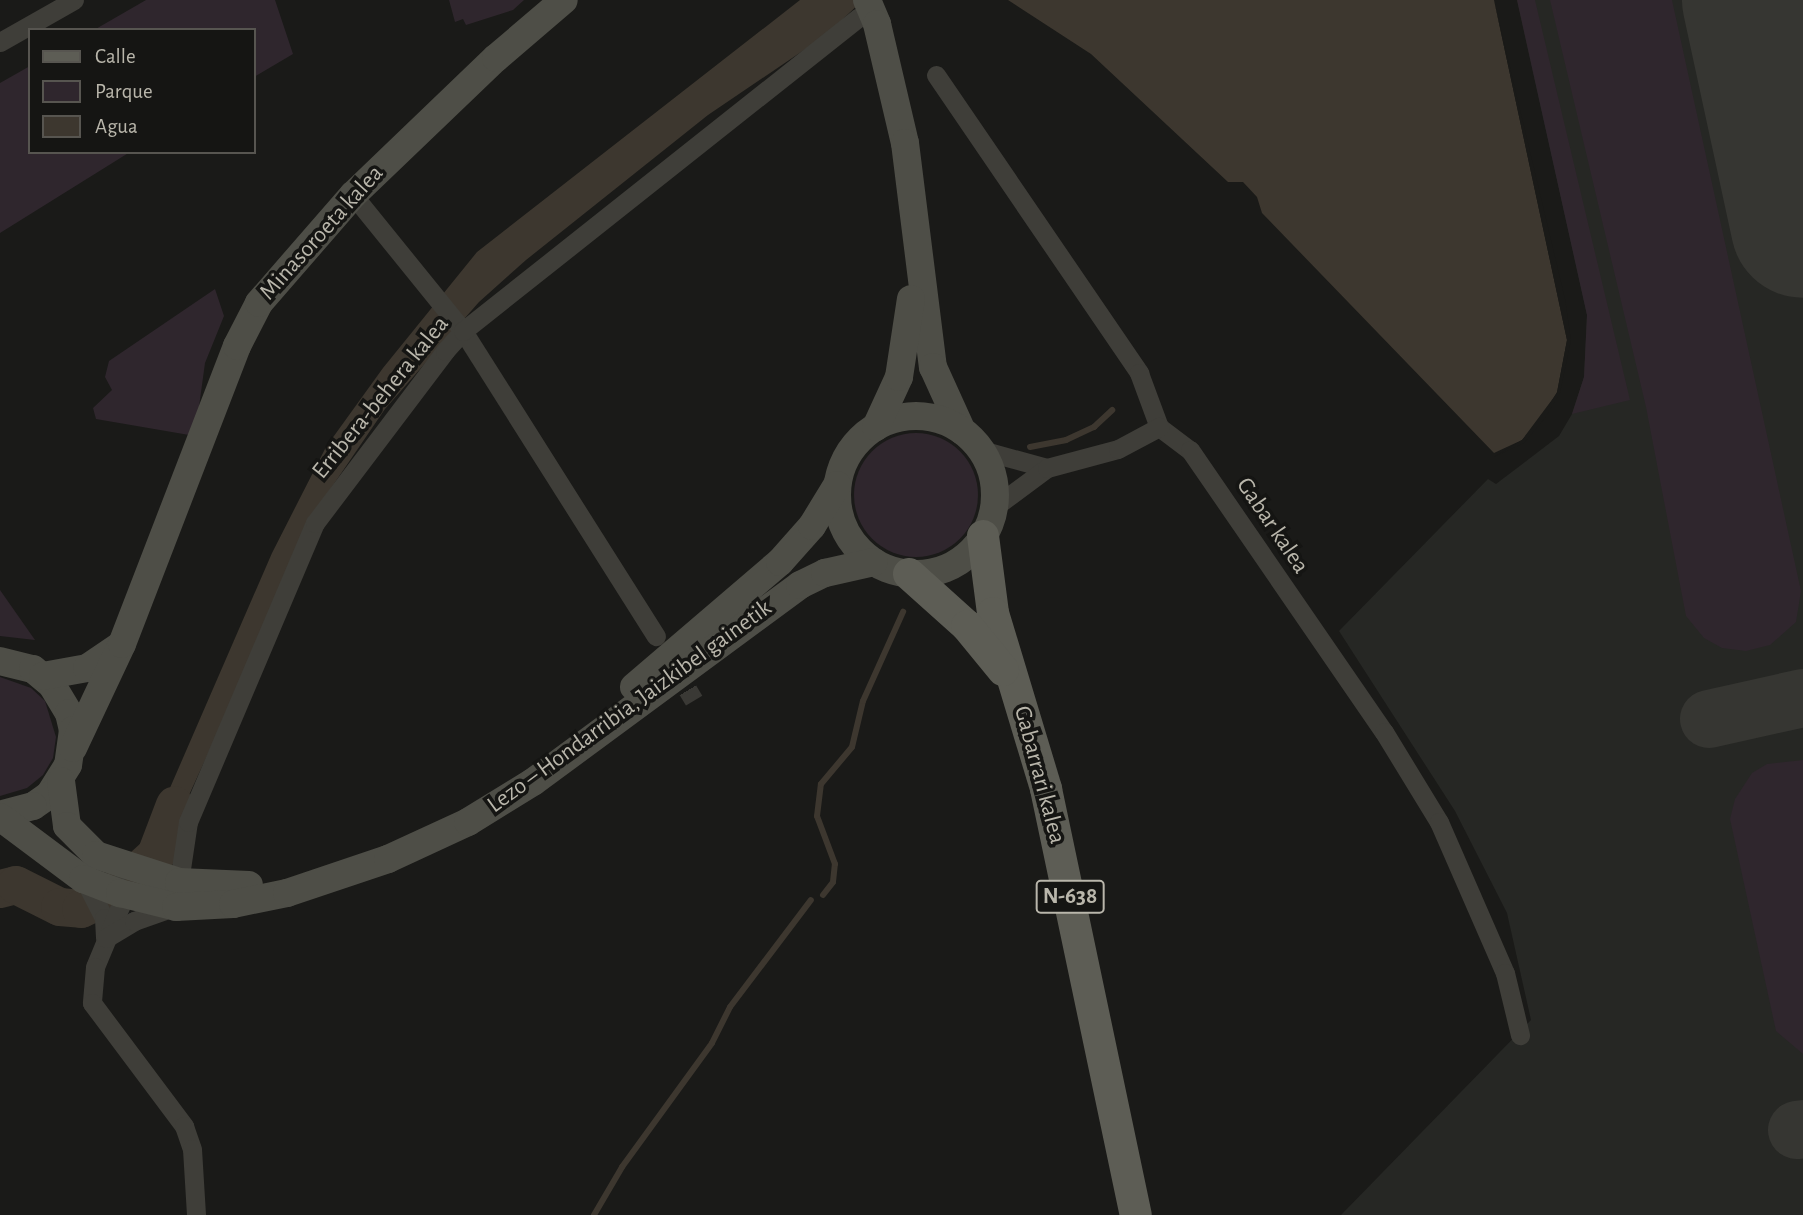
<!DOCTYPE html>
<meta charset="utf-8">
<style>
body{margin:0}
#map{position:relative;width:1803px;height:1215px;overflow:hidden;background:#1a1a18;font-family:"Alegreya Sans",sans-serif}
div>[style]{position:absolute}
.built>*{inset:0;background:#262724}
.green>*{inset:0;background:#2f262d}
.round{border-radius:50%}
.water>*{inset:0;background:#3d372f}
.pier>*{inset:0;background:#1a1a18}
.stream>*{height:6px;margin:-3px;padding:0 3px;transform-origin:3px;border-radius:3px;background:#3d372f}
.river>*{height:38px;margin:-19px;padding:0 19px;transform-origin:19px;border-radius:19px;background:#3d372f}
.taxiway>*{height:58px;margin:-29px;padding:0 29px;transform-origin:29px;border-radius:29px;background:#363632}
.runway>*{height:144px;margin:-72px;padding:0 72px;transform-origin:72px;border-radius:72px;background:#363632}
.street-tunnel>*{height:19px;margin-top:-9.5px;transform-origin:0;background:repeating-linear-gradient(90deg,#3a3935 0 19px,transparent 0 29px)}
.street>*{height:19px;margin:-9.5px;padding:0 9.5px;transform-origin:9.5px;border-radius:9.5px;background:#3f3e39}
.secondary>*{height:28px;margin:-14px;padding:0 14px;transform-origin:14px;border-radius:14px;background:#4e4e47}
.secondary>.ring{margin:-14px;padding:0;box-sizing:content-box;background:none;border:28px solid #4e4e47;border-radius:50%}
.primary>*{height:32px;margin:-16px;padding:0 16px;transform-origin:16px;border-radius:16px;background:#5d5d55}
span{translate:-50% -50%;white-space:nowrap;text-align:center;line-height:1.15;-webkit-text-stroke:7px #151513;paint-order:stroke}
.shield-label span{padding:2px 5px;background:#151513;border:2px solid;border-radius:5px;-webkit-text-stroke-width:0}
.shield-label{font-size:23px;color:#b9b6ab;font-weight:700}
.street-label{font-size:24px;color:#b9b6ab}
.legend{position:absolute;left:28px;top:28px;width:228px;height:126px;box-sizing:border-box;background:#151513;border:2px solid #575550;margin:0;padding:9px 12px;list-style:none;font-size:21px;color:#b9b6ab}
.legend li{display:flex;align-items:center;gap:14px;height:35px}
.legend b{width:35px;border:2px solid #575550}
</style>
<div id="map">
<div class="built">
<div style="clip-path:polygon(1517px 0,1803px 0,1803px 1215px,1341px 1215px,1531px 1020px,1507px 913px,1455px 811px,1339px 631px,1488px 479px,1496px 484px,1559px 436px,1572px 414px,1584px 377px,1587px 315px)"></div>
</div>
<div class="green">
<div style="clip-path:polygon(146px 0,275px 0,293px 54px,254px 77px,254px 30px,94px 30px)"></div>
<div style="clip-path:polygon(449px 0,524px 0,513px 10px,466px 25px,463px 19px,455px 22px)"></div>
<div style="clip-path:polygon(1517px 0,1535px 0,1630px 400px,1572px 414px,1584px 377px,1587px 315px)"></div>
<div style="clip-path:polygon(1550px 0,1672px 0,1801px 591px,1796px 622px,1770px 645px,1746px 651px,1722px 648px,1704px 638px,1686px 616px,1646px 407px)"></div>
<div style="clip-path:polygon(30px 66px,30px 152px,130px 152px,0 233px,0 83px)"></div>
<div style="clip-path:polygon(215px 289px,224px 316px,205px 363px,195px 436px,96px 419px,93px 408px,112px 390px,105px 377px,109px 361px)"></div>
<div class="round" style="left:854px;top:433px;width:124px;height:124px"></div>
<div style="clip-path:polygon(0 590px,35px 640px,0 636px)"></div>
<div style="clip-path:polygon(0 677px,31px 688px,45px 701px,56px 737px,53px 758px,43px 775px,27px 788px,0 796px)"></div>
<div style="clip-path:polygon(1803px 760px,1803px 1054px,1776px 1031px,1730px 819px,1735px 799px,1752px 773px,1767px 764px)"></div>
</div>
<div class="water">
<div style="clip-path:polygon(800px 0,863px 0,826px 35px,708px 115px,526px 260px,479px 302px,385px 409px,327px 494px,184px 806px,167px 858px,143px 850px,272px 553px,326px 447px,383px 368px,477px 252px)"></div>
<div style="clip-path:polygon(1008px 0,1494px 0,1567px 340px,1557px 392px,1542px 417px,1522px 440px,1494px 453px,1262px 213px,1257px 197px,1243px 182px,1228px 182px,1091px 54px)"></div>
</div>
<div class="pier">
<div style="clip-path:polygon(1494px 0,1565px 299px,1571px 340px,1560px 393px,1545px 418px,1524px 443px,1494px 457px,1522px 440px,1557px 393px,1567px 340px)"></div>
</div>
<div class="stream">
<div style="left:1030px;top:447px;width:37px;rotate:-11deg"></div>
<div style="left:1066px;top:440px;width:31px;rotate:-25deg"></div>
<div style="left:1094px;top:427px;width:25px;rotate:-43deg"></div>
<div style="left:823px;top:895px;width:16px;rotate:-52deg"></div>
<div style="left:833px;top:882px;width:18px;rotate:-84deg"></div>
<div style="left:835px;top:864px;width:51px;rotate:-110.6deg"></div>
<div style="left:817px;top:816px;width:32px;rotate:-83deg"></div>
<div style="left:821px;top:784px;width:48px;rotate:-50deg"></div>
<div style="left:852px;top:747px;width:47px;rotate:-76.6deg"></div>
<div style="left:863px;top:701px;width:98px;rotate:-65.8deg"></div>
<div style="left:594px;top:1215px;width:56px;rotate:-59.7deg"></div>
<div style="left:622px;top:1167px;width:153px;rotate:-54deg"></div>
<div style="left:712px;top:1043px;width:40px;rotate:-63.4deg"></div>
<div style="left:730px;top:1007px;width:134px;rotate:-52.9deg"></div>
</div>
<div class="river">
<div style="left:0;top:889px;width:16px;rotate:-14deg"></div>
<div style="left:16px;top:885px;width:49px;rotate:26.6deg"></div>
<div style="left:60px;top:907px;width:21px;rotate:5deg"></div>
<div style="left:81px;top:909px;width:35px;rotate:-25deg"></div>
<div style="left:113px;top:894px;width:58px;rotate:-42.2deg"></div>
<div style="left:156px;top:855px;width:53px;rotate:-69.2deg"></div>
</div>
<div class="taxiway">
<div style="left:1709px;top:719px;width:96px;rotate:-12.6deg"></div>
<div style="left:1797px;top:1130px;width:6px;rotate:-9deg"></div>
</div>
<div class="runway">
<div style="left:1754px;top:0;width:231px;rotate:77.8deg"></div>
</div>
<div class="street-tunnel">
<div style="left:673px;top:665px;width:41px;rotate:59deg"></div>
</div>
<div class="street">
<div style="left:0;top:42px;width:85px;rotate:-29.6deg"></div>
<div style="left:936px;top:75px;width:361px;rotate:55.7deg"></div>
<div style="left:1139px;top:373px;width:58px;rotate:69.7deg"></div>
<div style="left:1159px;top:427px;width:39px;rotate:37deg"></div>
<div style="left:1190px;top:450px;width:342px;rotate:55.5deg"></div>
<div style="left:1384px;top:732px;width:105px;rotate:58.6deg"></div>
<div style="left:1439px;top:822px;width:165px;rotate:66.4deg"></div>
<div style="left:1505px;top:973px;width:64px;rotate:76.4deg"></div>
<div style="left:353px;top:195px;width:175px;rotate:51deg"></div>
<div style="left:463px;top:331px;width:361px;rotate:57.7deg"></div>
<div style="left:981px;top:450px;width:68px;rotate:15.3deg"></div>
<div style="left:993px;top:508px;width:67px;rotate:-36.5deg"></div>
<div style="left:1047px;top:468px;width:73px;rotate:-15deg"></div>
<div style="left:1118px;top:449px;width:47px;rotate:-28.2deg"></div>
<div style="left:84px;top:879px;width:44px;rotate:62.9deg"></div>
<div style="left:104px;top:918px;width:20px;rotate:87deg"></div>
<div style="left:179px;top:882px;width:61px;rotate:-81.5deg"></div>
<div style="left:188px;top:822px;width:325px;rotate:-67deg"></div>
<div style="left:315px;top:523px;width:216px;rotate:-52.9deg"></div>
<div style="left:445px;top:351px;width:27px;rotate:-48deg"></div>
<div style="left:463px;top:331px;width:505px;rotate:-38.41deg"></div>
<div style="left:117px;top:884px;width:19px;rotate:74deg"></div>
<div style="left:122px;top:902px;width:70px;rotate:112.6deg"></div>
<div style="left:95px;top:967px;width:36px;rotate:95deg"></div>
<div style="left:92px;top:1003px;width:154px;rotate:53.2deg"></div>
<div style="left:184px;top:1126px;width:24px;rotate:71deg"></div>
<div style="left:192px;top:1149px;width:66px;rotate:86.5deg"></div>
<div style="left:106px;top:938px;width:33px;rotate:-31deg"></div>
<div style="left:134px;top:921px;width:42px;rotate:-19.3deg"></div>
</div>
<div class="secondary">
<div style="left:867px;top:0;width:26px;rotate:67deg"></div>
<div style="left:877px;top:24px;width:122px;rotate:76.8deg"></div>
<div style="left:905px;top:143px;width:226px;rotate:82.9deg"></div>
<div style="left:933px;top:367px;width:70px;rotate:65.6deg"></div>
<div class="ring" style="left:837px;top:416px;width:130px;height:130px"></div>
<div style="left:876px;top:427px;width:55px;rotate:-65.3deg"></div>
<div style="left:899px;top:377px;width:79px;rotate:-81.3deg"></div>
<div style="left:0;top:661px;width:34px;rotate:14deg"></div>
<div style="left:33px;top:669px;width:25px;rotate:40deg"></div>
<div style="left:52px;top:685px;width:33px;rotate:59deg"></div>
<div style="left:69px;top:713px;width:17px;rotate:77deg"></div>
<div style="left:73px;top:730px;width:35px;rotate:98deg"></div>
<div style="left:68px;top:765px;width:36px;rotate:122deg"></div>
<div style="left:49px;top:795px;width:19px;rotate:145deg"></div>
<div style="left:33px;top:806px;width:34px;rotate:165deg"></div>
<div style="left:43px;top:676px;width:45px;rotate:-10.3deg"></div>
<div style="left:87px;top:668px;width:40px;rotate:-34deg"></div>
<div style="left:634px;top:687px;width:192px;rotate:-40.6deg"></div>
<div style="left:780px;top:562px;width:48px;rotate:-48.4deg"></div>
<div style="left:812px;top:526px;width:48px;rotate:-58.6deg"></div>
<div style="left:73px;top:748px;width:115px;rotate:-64.8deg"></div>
<div style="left:122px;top:644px;width:319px;rotate:-68.9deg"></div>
<div style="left:237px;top:346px;width:48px;rotate:-62.9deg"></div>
<div style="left:259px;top:303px;width:143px;rotate:-49deg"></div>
<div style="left:353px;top:195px;width:198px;rotate:-43.8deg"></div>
<div style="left:496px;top:58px;width:89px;rotate:-40.5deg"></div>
<div style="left:61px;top:781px;width:45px;rotate:82.4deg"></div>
<div style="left:67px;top:826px;width:41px;rotate:45deg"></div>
<div style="left:96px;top:855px;width:87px;rotate:18deg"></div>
<div style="left:179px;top:882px;width:70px;rotate:2.5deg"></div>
<div style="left:0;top:817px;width:104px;rotate:36.8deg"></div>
<div style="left:83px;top:879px;width:40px;rotate:21deg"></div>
<div style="left:120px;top:893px;width:58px;rotate:14deg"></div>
<div style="left:176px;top:907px;width:57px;rotate:-3deg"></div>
<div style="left:233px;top:904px;width:55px;rotate:-11.5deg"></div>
<div style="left:287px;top:893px;width:107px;rotate:-18.6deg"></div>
<div style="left:388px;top:859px;width:88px;rotate:-24.8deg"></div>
<div style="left:468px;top:822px;width:76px;rotate:-31.6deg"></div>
<div style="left:533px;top:782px;width:332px;rotate:-36.4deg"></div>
<div style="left:800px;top:585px;width:28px;rotate:-26deg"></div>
<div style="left:825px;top:573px;width:50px;rotate:-12.7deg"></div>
</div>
<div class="primary">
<div style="left:983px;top:536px;width:78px;rotate:82.6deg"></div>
<div style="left:993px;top:613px;width:184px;rotate:73.2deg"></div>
<div style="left:1046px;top:789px;width:435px;rotate:78.1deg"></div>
<div style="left:909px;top:574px;width:78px;rotate:41.9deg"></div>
<div style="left:967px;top:626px;width:57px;rotate:50.7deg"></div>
</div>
<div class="shield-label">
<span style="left:1070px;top:897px">N-638</span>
</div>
<div class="street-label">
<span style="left:322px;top:233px;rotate:-48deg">Minasoroeta kalea</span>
<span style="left:381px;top:398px;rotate:-51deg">Erribera-behera kalea</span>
<span style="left:1272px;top:526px;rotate:56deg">Gabar kalea</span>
<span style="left:630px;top:707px;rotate:-36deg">Lezo – Hondarribia, Jaizkibel gainetik</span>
<span style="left:1039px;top:775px;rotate:75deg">Gabarrari kalea</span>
</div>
<ul class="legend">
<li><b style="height:9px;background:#5d5d55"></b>Calle</li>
<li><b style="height:19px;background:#2f262d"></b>Parque</li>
<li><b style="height:19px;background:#3d372f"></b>Agua</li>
</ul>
</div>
